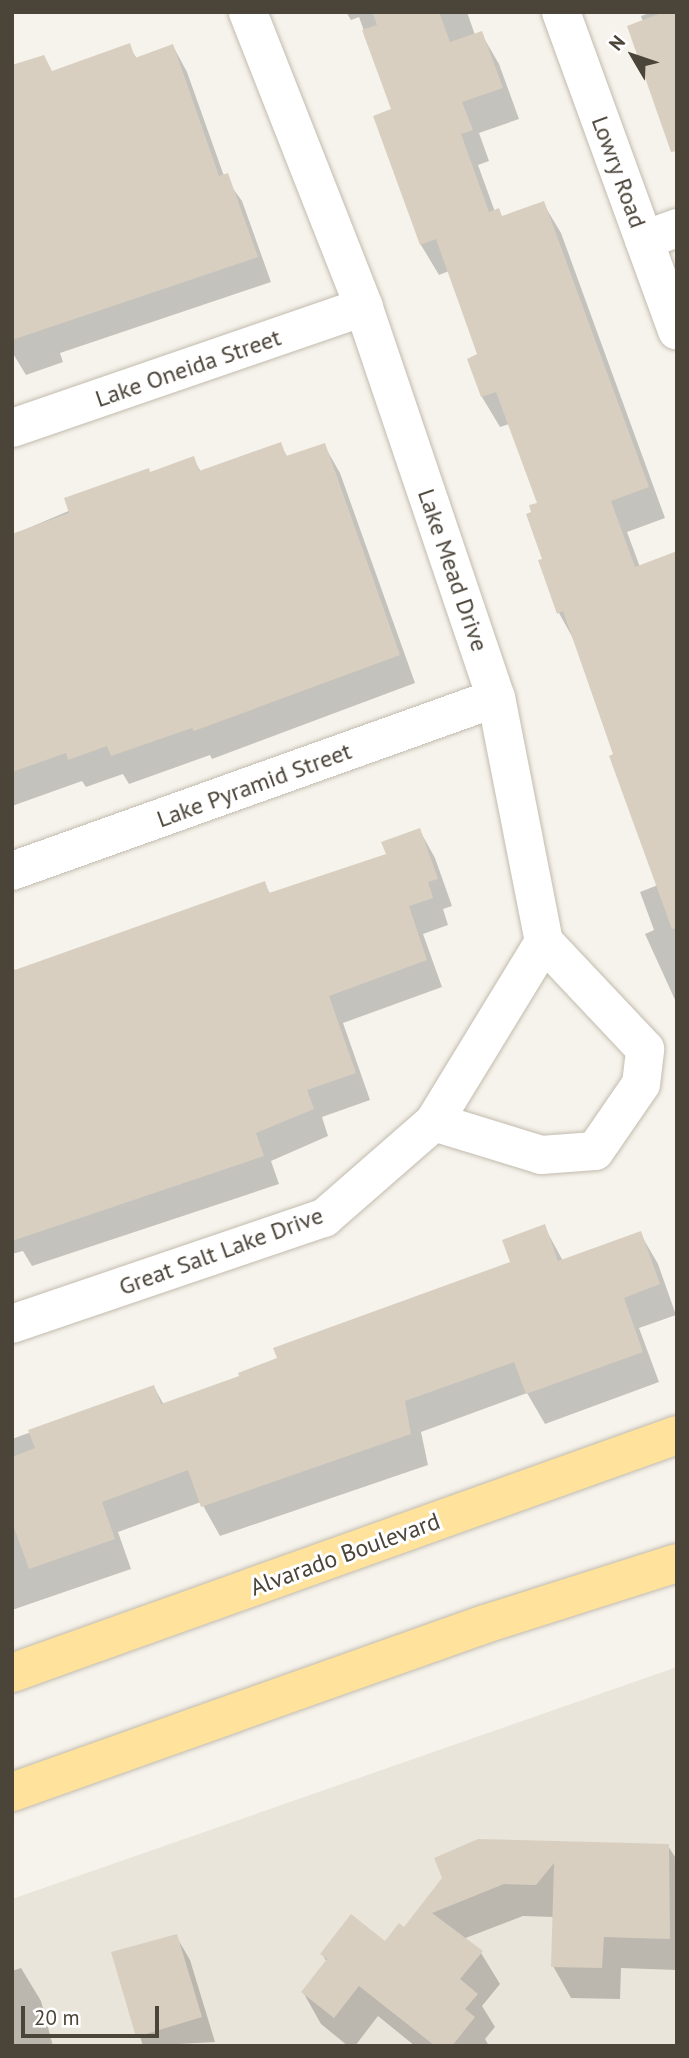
<!DOCTYPE html>
<style>
body{margin:0}
#map{position:relative;width:689px;height:2058px;overflow:hidden;background:#f6f3ec;font-family:"PT Sans",sans-serif}
div>[style]{position:absolute}
.residential>*{inset:0;background:#eae5da}
.shadow>*{inset:0;background:#0003}
.building>*{inset:0;background:#d8cfc1}
.roads{filter:drop-shadow(0 0 2px #c2bbae) drop-shadow(0 0 2px #c2bbae)}
.minor>*{height:38px;margin:-19px;padding:0 19px;transform-origin:19px;border-radius:19px;background:#fff}
.major>*{height:38px;margin:-19px;padding:0 19px;transform-origin:19px;border-radius:19px;background:#ffe39c}
span{translate:-50% -50%;white-space:nowrap;text-align:center;line-height:1.15;-webkit-text-stroke:6px #fff;paint-order:stroke}
.street-label{font-size:24px;color:#4b4439}
.frame{position:absolute;inset:0;border:14px solid #4b4439;pointer-events:none}
.north{position:absolute;left:598px;top:21px;width:70px;height:70px;-webkit-text-stroke:5px #fff;paint-order:stroke;rotate:309deg;font-size:19px;font-weight:700;line-height:28px;text-align:center;color:#4b4439}
.north::after{content:'';display:block;margin:auto;width:24px;height:32px;background:#4b4439;clip-path:polygon(50% 0,100% 100%,50% 72%,0 100%)}
.scale{position:absolute;left:21px;top:2006px;width:138px;height:32px;box-sizing:border-box;border:4px solid #4b4439;border-top:0;padding-left:9px;font-size:21px;line-height:24px;white-space:nowrap;color:#4b4439;-webkit-text-stroke:5px #fff;paint-order:stroke}
</style>
<div id="map">
<div class="residential">
<div style="clip-path:polygon(677px 1667px,677px 2046px,12px 2046px,12px 1899px)"></div>
</div>
<div class="shadow">
<div style="clip-path:polygon(346px 12px,467px 12px,475px 35px,481px 33px,499px 64px,519px 119px,479px 133px,489px 161px,478px 165px,495px 212px,503px 218px,543px 203px,561px 233px,665px 518px,627px 532px,640px 567px,677px 562px,676px 1002px,645px 934px,654px 930px,640px 892px,658px 885px,575px 642px,559px 613px,533px 513px,539px 504px,509px 424px,500px 427px,482px 397px,469px 360px,479px 355px,449px 271px,439px 275px,421px 245px,393px 110px,359px 17px,351px 20px)"></div>
<div style="clip-path:polygon(652px 12px,677px 12px,643px 22px,641px 16px)"></div>
<div style="clip-path:polygon(129px 46px,137px 59px,173px 46px,187px 72px,224px 176px,242px 201px,271px 282px,60px 353px,63px 362px,26px 375px,12px 352px,12px 67px,52px 73px)"></div>
<div style="clip-path:polygon(280px 444px,288px 458px,324px 445px,340px 473px,415px 683px,212px 759px,210px 755px,129px 784px,123px 774px,86px 787px,82px 781px,12px 806px,12px 535px,193px 458px,201px 472px)"></div>
<div style="clip-path:polygon(420px 831px,435px 858px,452px 906px,443px 909px,448px 925px,423px 934px,442px 987px,343px 1023px,370px 1100px,322px 1117px,328px 1136px,271px 1161px,279px 1184px,32px 1266px,23px 1251px,12px 1254px,12px 968px,17px 971px,264px 883px,271px 895px,388px 855px)"></div>
<div style="clip-path:polygon(544px 1226px,563px 1261px,640px 1233px,658px 1264px,676px 1315px,639px 1328px,659px 1382px,545px 1424px,527px 1393px,421px 1432px,428px 1465px,220px 1536px,201px 1502px,118px 1532px,131px 1569px,12px 1610px,12px 1439px,154px 1387px,164px 1405px,241px 1377px,512px 1263px)"></div>
<div style="clip-path:polygon(668px 1846px,677px 1860px,677px 1970px,621px 1968px,620px 1999px,571px 1998px,553px 1966px,554px 1917px,523px 1916px,463px 1939px,481px 1953px,500px 1984px,482px 2006px,495px 2027px,485px 2039px,489px 2046px,415px 2046px,378px 2016px,355px 2046px,348px 2046px,321px 2024px,303px 1992px,327px 1962px,322px 1954px,385px 1943px,405px 1930px,444px 1878px)"></div>
<div style="clip-path:polygon(176px 1936px,190px 1960px,215px 2042px,143px 2046px,113px 1953px)"></div>
<div style="clip-path:polygon(21px 1968px,41px 2001px,53px 2046px,12px 2046px,12px 1971px)"></div>
</div>
<div class="building">
<div style="clip-path:polygon(372px 12px,439px 12px,450px 42px,482px 31px,503px 88px,462px 102px,473px 130px,461px 134px,489px 212px,499px 208px,502px 216px,544px 201px,649px 487px,611px 501px,635px 567px,677px 551px,677px 928px,672px 929px,609px 756px,613px 754px,563px 611px,557px 614px,538px 560px,542px 559px,526px 514px,531px 512px,529px 505px,537px 503px,496px 392px,481px 397px,467px 359px,477px 354px,436px 239px,420px 245px,373px 116px,391px 109px,362px 30px,377px 25px)"></div>
<div style="clip-path:polygon(664px 12px,677px 12px,677px 151px,671px 152px,627px 26px)"></div>
<div style="clip-path:polygon(130px 43px,135px 58px,173px 44px,219px 176px,228px 173px,258px 257px,12px 340px,12px 65px,44px 55px,52px 71px)"></div>
<div style="clip-path:polygon(281px 442px,286px 456px,325px 443px,400px 655px,194px 731px,192px 728px,111px 756px,107px 746px,68px 760px,66px 753px,12px 772px,12px 534px,69px 513px,64px 498px,149px 468px,150px 472px,194px 456px,199px 471px)"></div>
<div style="clip-path:polygon(420px 828px,438px 879px,428px 882px,433px 898px,409px 906px,427px 960px,329px 996px,356px 1073px,307px 1090px,314px 1109px,256px 1133px,264px 1156px,12px 1241px,12px 971px,265px 881px,269px 893px,386px 854px,381px 842px)"></div>
<div style="clip-path:polygon(545px 1224px,558px 1261px,641px 1231px,660px 1284px,624px 1298px,643px 1352px,526px 1394px,514px 1362px,405px 1401px,411px 1434px,201px 1507px,188px 1470px,102px 1502px,115px 1539px,29px 1569px,12px 1522px,12px 1457px,35px 1448px,28px 1430px,154px 1385px,161px 1404px,239px 1376px,238px 1373px,277px 1358px,273px 1348px,510px 1262px,502px 1240px)"></div>
<div style="clip-path:polygon(478px 1839px,669px 1844px,670px 1939px,604px 1937px,602px 1968px,551px 1967px,554px 1863px,536px 1885px,504px 1884px,432px 1913px,483px 1951px,460px 1979px,478px 1994px,465px 2009px,475px 2017px,452px 2046px,435px 2046px,359px 1986px,334px 2018px,301px 1992px,327px 1959px,320px 1954px,351px 1914px,385px 1941px,399px 1923px,404px 1927px,442px 1878px,434px 1858px)"></div>
<div style="clip-path:polygon(177px 1934px,202px 2017px,136px 2037px,111px 1952px)"></div>
</div>
<div class="roads">
<div class="minor">
<div style="left:561px;top:12px;width:339px;rotate:70deg"></div>
<div style="left:644px;top:240px;width:35px;rotate:-20deg"></div>
<div style="left:12px;top:428px;width:372px;rotate:-19deg"></div>
<div style="left:12px;top:871px;width:514px;rotate:-19.67deg"></div>
<div style="left:434px;top:1122px;width:112px;rotate:17.1deg"></div>
<div style="left:541px;top:1155px;width:54px;rotate:-4.2deg"></div>
<div style="left:595px;top:1151px;width:81px;rotate:-55.5deg"></div>
<div style="left:641px;top:1084px;width:35px;rotate:-83deg"></div>
<div style="left:645px;top:1049px;width:147px;rotate:-133.3deg"></div>
<div style="left:12px;top:1324px;width:330px;rotate:-18.8deg"></div>
<div style="left:324px;top:1218px;width:146px;rotate:-41.1deg"></div>
<div style="left:434px;top:1122px;width:211px;rotate:-58.6deg"></div>
<div style="left:544px;top:942px;width:249px;rotate:-101.1deg"></div>
<div style="left:496px;top:698px;width:413px;rotate:-108.7deg"></div>
<div style="left:364px;top:307px;width:317px;rotate:-111.5deg"></div>
</div>
<div class="major">
<div style="left:12px;top:1673px;width:706px;rotate:-19.69deg"></div>
<div style="left:12px;top:1792px;width:502px;rotate:-19.55deg"></div>
<div style="left:485px;top:1624px;width:201px;rotate:-17.6deg"></div>
</div>
</div>
<div class="street-label">
<span style="left:619px;top:172px;rotate:70deg">Lowry Road</span>
<span style="left:188px;top:368px;rotate:-19deg">Lake Oneida Street</span>
<span style="left:453px;top:570px;rotate:71deg">Lake Mead Drive</span>
<span style="left:254px;top:785px;rotate:-20deg">Lake Pyramid Street</span>
<span style="left:221px;top:1251px;rotate:-20deg">Great Salt Lake Drive</span>
<span style="left:345px;top:1554px;rotate:-20deg">Alvarado Boulevard</span>
</div>
<div class="frame"></div>
<div class="north">N</div>
<div class="scale">20 m</div>
</div>
